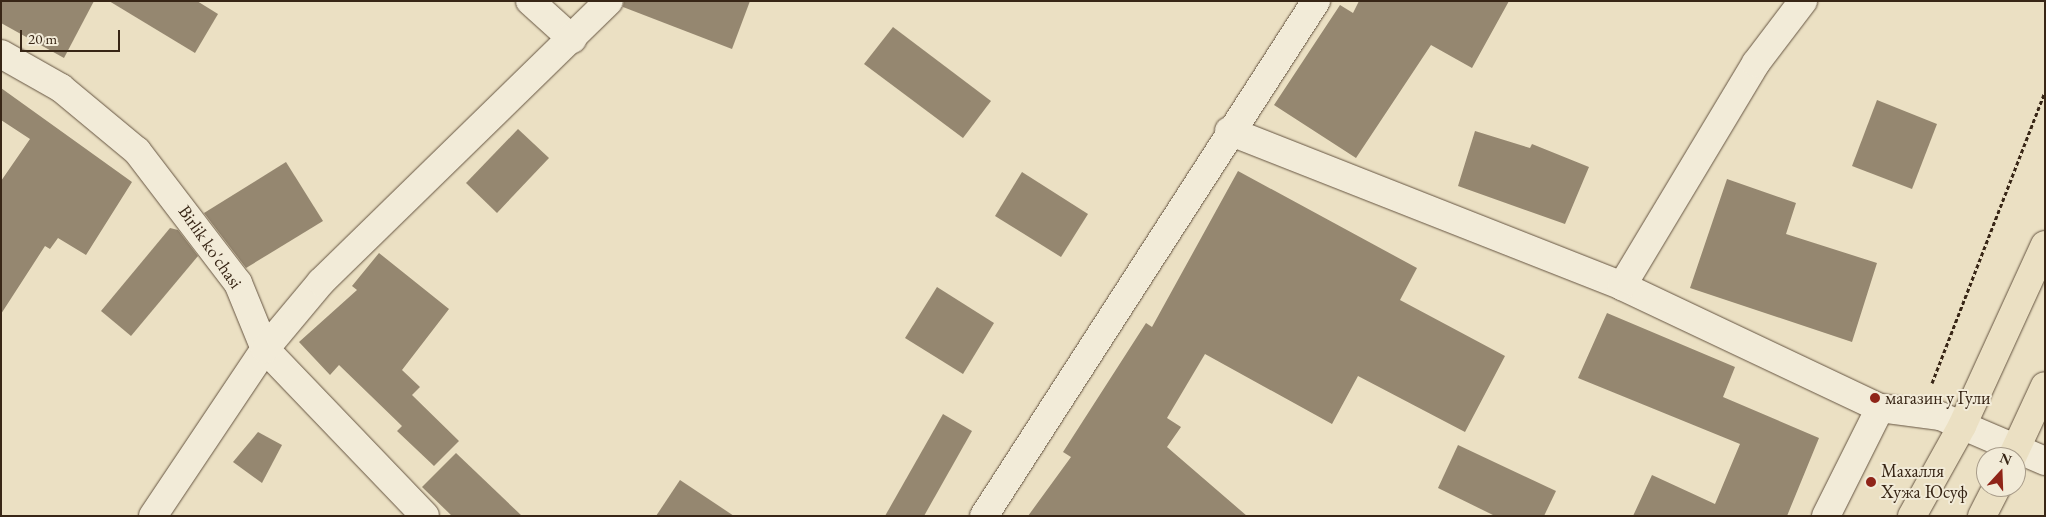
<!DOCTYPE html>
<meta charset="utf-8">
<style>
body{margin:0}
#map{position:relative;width:2046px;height:517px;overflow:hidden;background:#ebe0c3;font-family:"EB Garamond",serif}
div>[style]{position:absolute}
.building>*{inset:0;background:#958770}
.path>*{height:3px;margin-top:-1.5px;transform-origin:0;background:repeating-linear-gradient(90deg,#382616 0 4px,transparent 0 6.5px)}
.roads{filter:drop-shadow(0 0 1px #655441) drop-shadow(0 0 1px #655441)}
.minor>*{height:28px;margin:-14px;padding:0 14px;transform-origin:14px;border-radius:14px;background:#f2ebd8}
.major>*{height:28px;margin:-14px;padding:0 14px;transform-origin:14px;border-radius:14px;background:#ebe0c3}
.dots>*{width:14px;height:14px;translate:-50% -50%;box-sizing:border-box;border:2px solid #f2ebd8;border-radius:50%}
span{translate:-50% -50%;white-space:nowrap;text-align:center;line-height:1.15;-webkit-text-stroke:4px #f2ebd8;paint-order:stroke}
.street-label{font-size:18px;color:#382616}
.poi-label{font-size:18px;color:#382616}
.left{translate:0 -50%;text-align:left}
.frame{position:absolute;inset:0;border:2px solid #382616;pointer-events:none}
.north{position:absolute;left:1976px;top:447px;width:50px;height:50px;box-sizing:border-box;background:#f2ebd8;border:1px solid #a89c8a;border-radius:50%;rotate:20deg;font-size:14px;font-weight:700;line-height:20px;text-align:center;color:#382616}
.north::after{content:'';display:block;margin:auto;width:18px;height:22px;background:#8f2418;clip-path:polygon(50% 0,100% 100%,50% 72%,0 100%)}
.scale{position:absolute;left:20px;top:30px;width:100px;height:22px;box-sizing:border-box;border:2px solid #382616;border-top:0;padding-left:6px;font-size:15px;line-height:18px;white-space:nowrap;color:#382616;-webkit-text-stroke:4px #f2ebd8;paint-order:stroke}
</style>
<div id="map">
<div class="building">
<div style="clip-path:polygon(1px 1px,94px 1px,64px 58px,1px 23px)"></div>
<div style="clip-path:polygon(109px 1px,197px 1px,218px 14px,195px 53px)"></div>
<div style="clip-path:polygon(624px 1px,750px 1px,732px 49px,623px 7px)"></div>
<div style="clip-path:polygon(1359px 1px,1509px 1px,1472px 68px,1431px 45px,1356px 158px,1274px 105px,1340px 5px,1353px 13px)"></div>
<div style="clip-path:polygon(893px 27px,991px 101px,963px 138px,864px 64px)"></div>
<div style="clip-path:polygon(1px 88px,132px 182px,86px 255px,58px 238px,50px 249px,45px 246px,1px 314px,1px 181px,30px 139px,1px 120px)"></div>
<div style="clip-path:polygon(1877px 100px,1937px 124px,1912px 189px,1852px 166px)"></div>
<div style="clip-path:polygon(518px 129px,549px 158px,497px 213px,466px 183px)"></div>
<div style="clip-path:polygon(1475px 131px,1530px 148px,1532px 144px,1589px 167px,1565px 224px,1458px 186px)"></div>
<div style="clip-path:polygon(286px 162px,323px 221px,246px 268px,204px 213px)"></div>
<div style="clip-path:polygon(1238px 171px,1417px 268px,1400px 300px,1505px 356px,1465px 432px,1358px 376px,1332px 424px,1205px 354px,1167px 418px,1181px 427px,1167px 447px,1247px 516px,1028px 516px,1071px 457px,1063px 452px,1146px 323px,1152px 327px)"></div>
<div style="clip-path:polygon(1022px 172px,1088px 214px,1061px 257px,995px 216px)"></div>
<div style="clip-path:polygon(1727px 179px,1796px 203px,1786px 234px,1877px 263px,1852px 342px,1690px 288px)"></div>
<div style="clip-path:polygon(170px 228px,178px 230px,198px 256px,131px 336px,101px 311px)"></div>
<div style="clip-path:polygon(379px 253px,449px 309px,402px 370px,420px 387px,412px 395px,459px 441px,434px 466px,397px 431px,402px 426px,339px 365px,330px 375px,299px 342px,357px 290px,352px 286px)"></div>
<div style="clip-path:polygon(937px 287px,994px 323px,963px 374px,905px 338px)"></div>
<div style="clip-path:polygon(1607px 313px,1735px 367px,1723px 397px,1819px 438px,1787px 516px,1633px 516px,1652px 475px,1715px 504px,1740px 444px,1578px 378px)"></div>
<div style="clip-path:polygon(943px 414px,972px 431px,924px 516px,885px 516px)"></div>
<div style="clip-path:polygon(258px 432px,282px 445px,262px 483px,233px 462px)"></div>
<div style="clip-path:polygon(1458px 445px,1556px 491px,1544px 516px,1495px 516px,1438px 488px)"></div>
<div style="clip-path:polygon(456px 453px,522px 516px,452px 516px,422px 487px)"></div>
<div style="clip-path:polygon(680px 480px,734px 516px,656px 516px)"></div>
</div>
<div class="path">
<div style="left:1932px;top:383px;width:312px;rotate:-68.8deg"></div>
</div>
<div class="roads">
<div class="minor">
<div style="left:530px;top:1px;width:57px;rotate:42.1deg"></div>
<div style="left:1px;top:54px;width:69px;rotate:29.5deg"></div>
<div style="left:61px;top:88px;width:99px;rotate:39.7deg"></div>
<div style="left:137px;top:151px;width:166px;rotate:52.6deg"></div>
<div style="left:238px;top:283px;width:71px;rotate:67.8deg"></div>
<div style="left:265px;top:349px;width:231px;rotate:46.2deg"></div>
<div style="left:1229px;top:131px;width:422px;rotate:21.5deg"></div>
<div style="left:1622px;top:286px;width:285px;rotate:25.3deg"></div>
<div style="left:1880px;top:408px;width:61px;rotate:7.6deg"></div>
<div style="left:1940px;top:416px;width:114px;rotate:23.2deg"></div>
<div style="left:1622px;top:286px;width:260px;rotate:-59deg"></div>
<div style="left:1756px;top:63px;width:78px;rotate:-52.8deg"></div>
<div style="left:153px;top:516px;width:201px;rotate:-56.2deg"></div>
<div style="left:265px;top:349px;width:87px;rotate:-50.1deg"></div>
<div style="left:321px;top:282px;width:402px;rotate:-44.3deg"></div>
<div style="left:984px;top:516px;width:613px;rotate:-57.19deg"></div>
<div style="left:1826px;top:516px;width:121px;rotate:-63.4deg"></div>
</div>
<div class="major">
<div style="left:2012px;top:457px;width:78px;rotate:-65.1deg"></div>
<div style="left:1912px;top:516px;width:103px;rotate:-60.9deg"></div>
<div style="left:1962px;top:426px;width:199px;rotate:-65.4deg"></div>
<div style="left:1982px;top:516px;width:33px;rotate:-63deg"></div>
</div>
</div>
<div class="dots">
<div style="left:1875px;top:398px;background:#8f2418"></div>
<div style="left:1871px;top:482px;background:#8f2418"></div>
</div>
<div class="street-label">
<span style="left:210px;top:247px;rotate:55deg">Birlik ko'chasi</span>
</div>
<div class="poi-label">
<span class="left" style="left:1885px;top:398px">магазин у Гули</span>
<span class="left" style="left:1881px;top:482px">Махалля<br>Хужа Юсуф</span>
</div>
<div class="frame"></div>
<div class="north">N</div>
<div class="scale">20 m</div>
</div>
